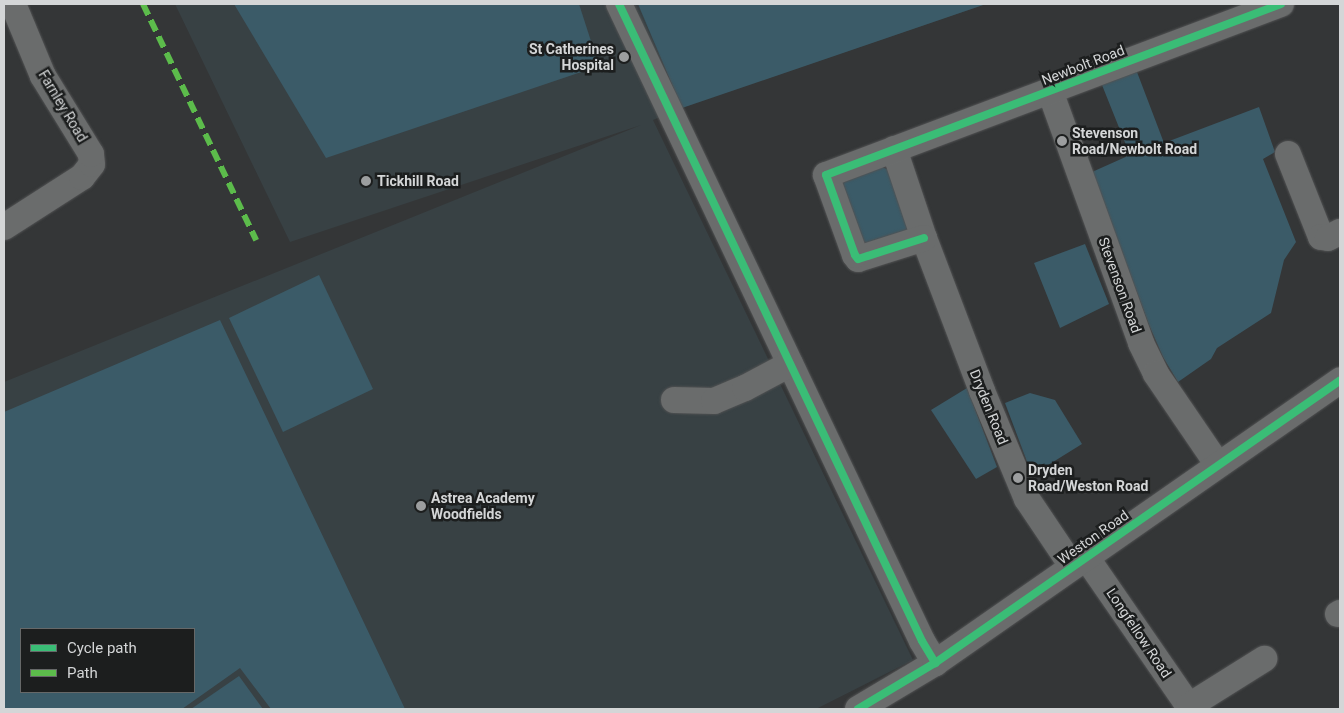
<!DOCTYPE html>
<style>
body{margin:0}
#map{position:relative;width:1344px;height:713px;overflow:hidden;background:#343637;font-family:Roboto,sans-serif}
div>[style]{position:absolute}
.built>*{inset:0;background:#384144}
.green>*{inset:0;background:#3b5b68}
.roads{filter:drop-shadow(0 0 1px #515253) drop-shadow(0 0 1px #515253)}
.minor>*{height:26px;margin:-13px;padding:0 13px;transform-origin:13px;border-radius:13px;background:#6a6c6c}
.quiet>*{height:6px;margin-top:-3px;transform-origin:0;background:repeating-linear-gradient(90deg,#5cbc4b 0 12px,transparent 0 18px)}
.cycleway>*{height:8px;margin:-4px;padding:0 4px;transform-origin:4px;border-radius:4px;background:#3abd76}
.dots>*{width:14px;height:14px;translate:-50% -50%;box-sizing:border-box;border:2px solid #1c1e1e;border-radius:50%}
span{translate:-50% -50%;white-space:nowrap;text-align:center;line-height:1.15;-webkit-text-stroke:5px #1c1e1e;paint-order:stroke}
.poi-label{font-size:14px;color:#d4d6d7;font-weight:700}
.right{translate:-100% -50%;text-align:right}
.left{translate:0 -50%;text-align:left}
.street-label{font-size:14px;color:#d4d6d7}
.frame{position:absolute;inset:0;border:5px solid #d4d6d7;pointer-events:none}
.legend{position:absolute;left:20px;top:628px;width:175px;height:65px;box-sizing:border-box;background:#1c1e1e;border:1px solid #666868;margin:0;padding:6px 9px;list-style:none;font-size:15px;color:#d4d6d7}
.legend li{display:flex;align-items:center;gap:10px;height:25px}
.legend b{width:25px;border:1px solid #666868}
</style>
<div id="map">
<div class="built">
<div style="clip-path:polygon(evenodd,175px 4px,986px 4px,689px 105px,653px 120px,913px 660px,816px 709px,4px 709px,4px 382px,641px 125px,290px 242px,175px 4px,21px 629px,194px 629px,194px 692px,21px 692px,21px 629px)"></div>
</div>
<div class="green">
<div style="clip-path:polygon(234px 4px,579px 4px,599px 66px,326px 158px)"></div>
<div style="clip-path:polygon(638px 4px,986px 4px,682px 108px)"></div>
<div style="clip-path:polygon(1137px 72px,1164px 143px,1259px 107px,1275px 152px,1263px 159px,1296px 242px,1284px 260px,1271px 313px,1217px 348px,1211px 359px,1178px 382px,1163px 357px,1149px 325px,1092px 172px,1130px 155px,1102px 85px)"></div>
<div style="clip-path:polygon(882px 167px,889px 170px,910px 229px,867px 249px,838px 184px)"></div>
<div style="clip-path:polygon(1085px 244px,1109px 304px,1060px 328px,1034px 263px)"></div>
<div style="clip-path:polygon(319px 275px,373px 389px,283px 432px,229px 318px)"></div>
<div style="clip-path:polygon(evenodd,220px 320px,405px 709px,271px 709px,240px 668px,182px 709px,4px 709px,4px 412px,220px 320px,21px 629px,194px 629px,194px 692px,21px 692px,21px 629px)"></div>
<div style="clip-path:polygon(967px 388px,997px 467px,976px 479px,931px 410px)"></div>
<div style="clip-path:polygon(1030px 393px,1055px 400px,1082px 444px,1032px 475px,1005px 403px)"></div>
<div style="clip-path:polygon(239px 676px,263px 709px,191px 709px)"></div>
</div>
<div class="roads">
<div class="minor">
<div style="left:619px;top:4px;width:705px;rotate:64.56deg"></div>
<div style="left:922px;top:641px;width:26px;rotate:59deg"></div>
<div style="left:1050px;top:91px;width:268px;rotate:70.1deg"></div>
<div style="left:1141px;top:343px;width:34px;rotate:64deg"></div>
<div style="left:1156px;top:374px;width:110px;rotate:55.7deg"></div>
<div style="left:894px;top:149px;width:94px;rotate:71.4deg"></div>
<div style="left:924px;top:238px;width:164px;rotate:69.2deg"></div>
<div style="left:982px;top:391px;width:117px;rotate:67.4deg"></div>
<div style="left:1027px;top:499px;width:81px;rotate:56.1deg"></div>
<div style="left:1288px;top:154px;width:89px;rotate:68.3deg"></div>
<div style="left:1321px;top:237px;width:7px;rotate:8deg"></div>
<div style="left:1328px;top:238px;width:13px;rotate:-27deg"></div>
<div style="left:4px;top:227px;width:93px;rotate:-32.7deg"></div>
<div style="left:82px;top:177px;width:16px;rotate:-52deg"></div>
<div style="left:92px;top:164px;width:10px;rotate:-96deg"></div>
<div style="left:91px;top:154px;width:92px;rotate:-121.6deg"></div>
<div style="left:43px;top:76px;width:78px;rotate:-112.6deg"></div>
<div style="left:924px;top:238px;width:69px;rotate:162.3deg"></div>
<div style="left:858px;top:259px;width:5px;rotate:-127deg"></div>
<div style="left:855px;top:255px;width:85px;rotate:-109.9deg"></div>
<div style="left:826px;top:175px;width:486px;rotate:-20.6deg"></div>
<div style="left:674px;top:400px;width:40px;rotate:1.4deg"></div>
<div style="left:714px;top:401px;width:34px;rotate:-23deg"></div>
<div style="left:745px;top:388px;width:51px;rotate:-28.1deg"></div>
<div style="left:1086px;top:557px;width:185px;rotate:55.4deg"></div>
<div style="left:1338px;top:614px;width:2px;rotate:-27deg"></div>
<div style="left:1189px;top:706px;width:89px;rotate:-32.1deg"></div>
<div style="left:858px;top:709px;width:90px;rotate:-30.9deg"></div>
<div style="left:935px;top:663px;width:494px;rotate:-34.9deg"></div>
</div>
</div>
<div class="quiet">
<div style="left:143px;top:4px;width:262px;rotate:64.4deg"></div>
</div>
<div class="cycleway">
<div style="left:619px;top:4px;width:705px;rotate:64.56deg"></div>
<div style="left:922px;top:641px;width:26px;rotate:59deg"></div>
<div style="left:924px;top:238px;width:69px;rotate:162.3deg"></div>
<div style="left:858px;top:259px;width:5px;rotate:-127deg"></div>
<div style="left:855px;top:255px;width:85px;rotate:-109.9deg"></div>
<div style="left:826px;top:175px;width:486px;rotate:-20.6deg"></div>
<div style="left:858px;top:709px;width:90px;rotate:-30.9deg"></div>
<div style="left:935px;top:663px;width:494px;rotate:-34.9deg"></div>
</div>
<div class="dots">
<div style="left:624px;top:57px;background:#9c9e9f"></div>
<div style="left:1062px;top:141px;background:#9c9e9f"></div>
<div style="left:366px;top:181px;background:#9c9e9f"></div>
<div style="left:1018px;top:478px;background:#9c9e9f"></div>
<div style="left:421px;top:506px;background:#9c9e9f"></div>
</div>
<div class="poi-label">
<span class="right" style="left:614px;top:57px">St Catherines<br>Hospital</span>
<span class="left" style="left:1072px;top:141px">Stevenson<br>Road/Newbolt Road</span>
<span class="left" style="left:377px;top:181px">Tickhill Road</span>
<span class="left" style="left:1028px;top:478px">Dryden<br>Road/Weston Road</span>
<span class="left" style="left:431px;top:506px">Astrea Academy<br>Woodfields</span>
</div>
<div class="street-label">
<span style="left:1083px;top:65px;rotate:-21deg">Newbolt Road</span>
<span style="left:63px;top:106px;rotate:59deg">Farnley Road</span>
<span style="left:1120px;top:285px;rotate:70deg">Stevenson Road</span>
<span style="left:989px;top:407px;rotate:68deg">Dryden Road</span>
<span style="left:1093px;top:537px;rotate:-35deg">Weston Road</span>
<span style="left:1139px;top:633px;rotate:56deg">Longfellow Road</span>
</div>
<div class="frame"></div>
<ul class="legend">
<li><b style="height:6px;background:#3abd76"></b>Cycle path</li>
<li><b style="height:6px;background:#5cbc4b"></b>Path</li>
</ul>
</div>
